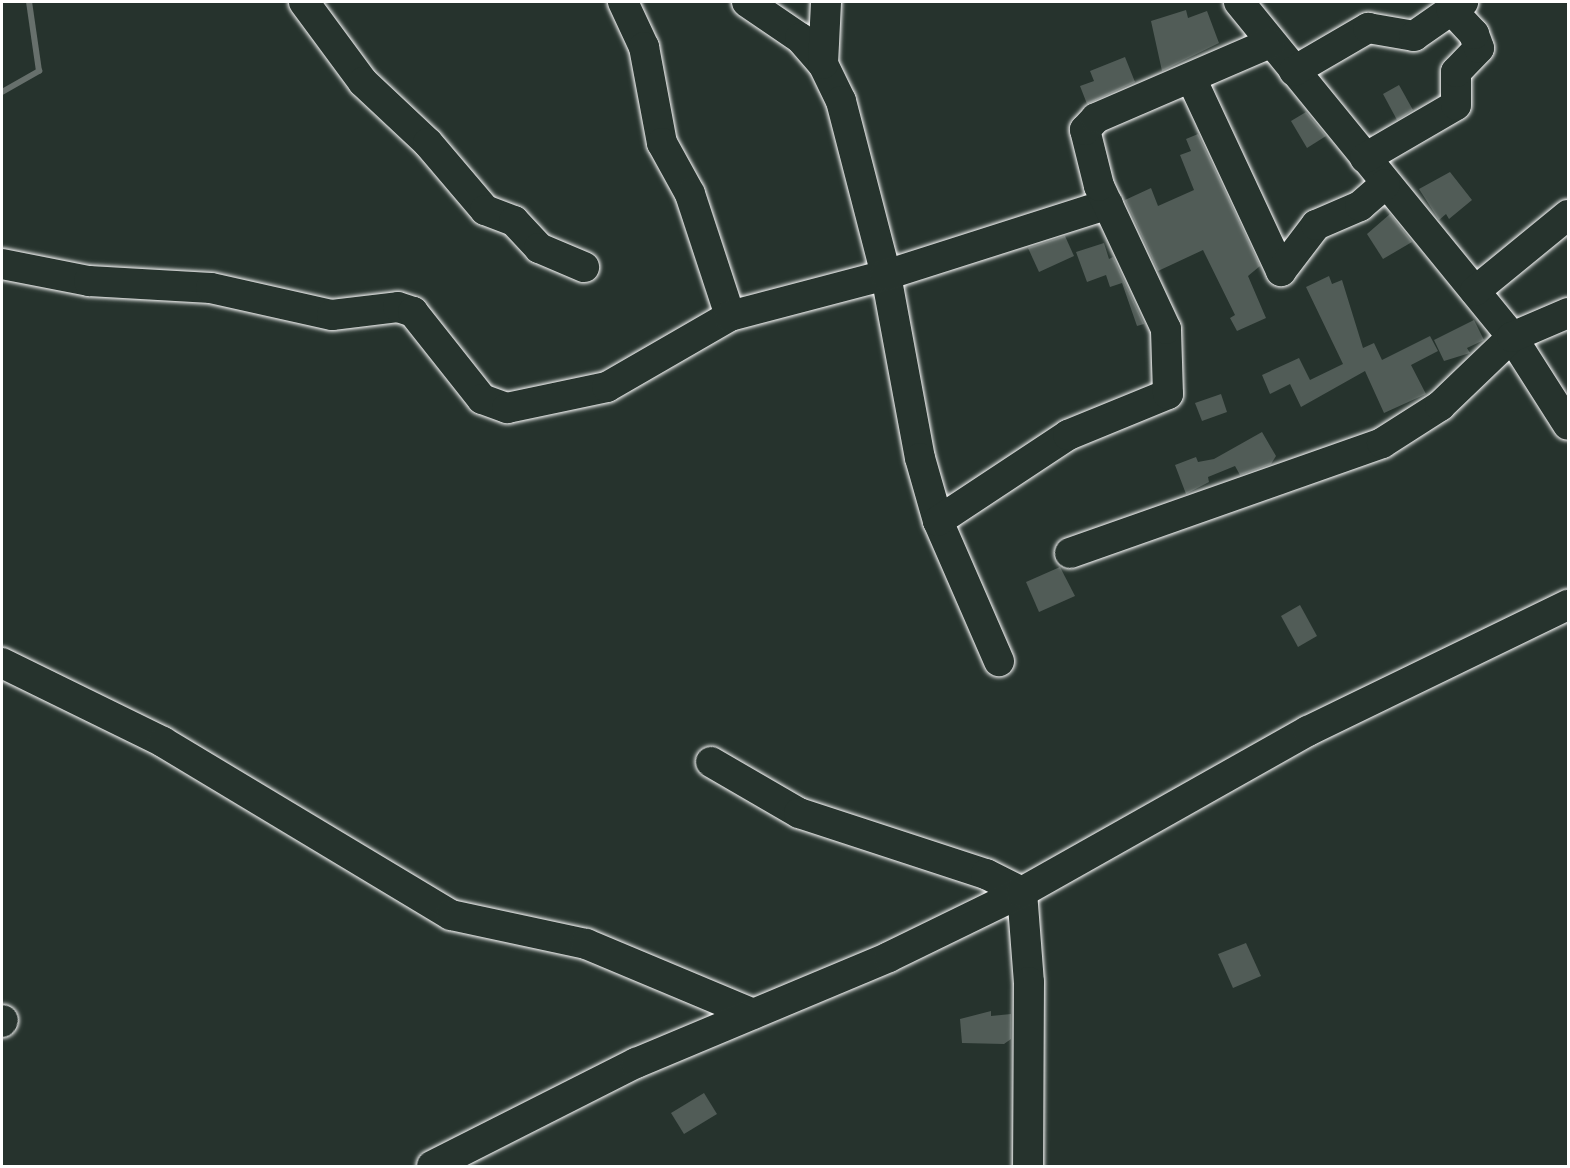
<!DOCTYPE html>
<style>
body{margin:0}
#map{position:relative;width:1570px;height:1168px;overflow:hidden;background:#26332d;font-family:"Comic Neue",sans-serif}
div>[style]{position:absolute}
.stream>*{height:6px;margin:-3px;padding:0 3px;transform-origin:3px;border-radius:3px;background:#67706c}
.building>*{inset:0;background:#515c57}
.roads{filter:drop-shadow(0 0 2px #fff) drop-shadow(0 0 2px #fff)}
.minor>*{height:30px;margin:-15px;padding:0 15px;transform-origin:15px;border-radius:15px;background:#26332d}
span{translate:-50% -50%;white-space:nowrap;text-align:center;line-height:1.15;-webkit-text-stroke:4.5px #26332d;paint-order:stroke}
.frame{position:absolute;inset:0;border:3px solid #fff;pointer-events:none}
</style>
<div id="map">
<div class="stream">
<div style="left:2px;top:92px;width:43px;rotate:-29.6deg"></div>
<div style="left:39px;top:71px;width:70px;rotate:-98.2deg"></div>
</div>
<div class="building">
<div style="clip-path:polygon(1186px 10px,1188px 18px,1207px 11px,1219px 43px,1162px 71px,1151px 21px)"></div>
<div style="clip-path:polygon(1125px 57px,1135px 82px,1087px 104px,1080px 86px,1094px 81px,1090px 71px)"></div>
<div style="clip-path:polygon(1399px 85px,1413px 110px,1397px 120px,1383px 94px)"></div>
<div style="clip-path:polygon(1306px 112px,1326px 136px,1307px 148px,1291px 121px)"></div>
<div style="clip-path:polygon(1198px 134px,1260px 266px,1248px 276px,1266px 318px,1237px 331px,1230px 318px,1235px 315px,1203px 250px,1158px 271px,1125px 200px,1151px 188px,1158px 206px,1194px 190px,1180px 155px,1191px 151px,1186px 139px)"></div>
<div style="clip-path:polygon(1450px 172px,1472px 200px,1449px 219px,1446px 214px,1439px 220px,1419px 189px)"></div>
<div style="clip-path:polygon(1390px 214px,1412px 242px,1383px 259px,1367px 234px)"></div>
<div style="clip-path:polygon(1065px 236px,1074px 256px,1039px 272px,1028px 248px)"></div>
<div style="clip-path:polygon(1104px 243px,1109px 259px,1113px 257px,1144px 324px,1137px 326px,1122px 283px,1110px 287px,1106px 275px,1087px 282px,1076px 252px)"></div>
<div style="clip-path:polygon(1329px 276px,1332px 284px,1342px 280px,1363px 348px,1374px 343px,1382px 360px,1430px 336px,1438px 351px,1411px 365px,1426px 394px,1384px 413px,1365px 371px,1301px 407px,1290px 384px,1270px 394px,1262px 375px,1299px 358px,1310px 380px,1343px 364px,1306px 287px)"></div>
<div style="clip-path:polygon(1474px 320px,1484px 340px,1467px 348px,1470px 353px,1444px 361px,1434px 340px)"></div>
<div style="clip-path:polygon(1221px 394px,1227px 412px,1202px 421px,1195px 403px)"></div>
<div style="clip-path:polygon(1262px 432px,1276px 456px,1271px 464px,1240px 475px,1235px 466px,1208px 477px,1209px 482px,1186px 494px,1175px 465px,1196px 457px,1198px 462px,1214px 459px)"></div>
<div style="clip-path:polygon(1060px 567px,1075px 596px,1039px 612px,1026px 582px)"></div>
<div style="clip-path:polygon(1300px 605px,1317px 636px,1298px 647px,1281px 616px)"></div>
<div style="clip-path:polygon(1246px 943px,1261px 976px,1233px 988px,1218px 954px)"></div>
<div style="clip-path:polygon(991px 1011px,991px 1016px,1011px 1014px,1011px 1039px,1004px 1044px,962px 1043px,960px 1019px)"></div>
<div style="clip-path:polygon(704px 1093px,717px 1114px,684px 1134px,671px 1113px)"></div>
</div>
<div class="roads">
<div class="minor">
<div style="left:304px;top:2px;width:99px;rotate:53.6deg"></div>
<div style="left:363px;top:82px;width:89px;rotate:43.2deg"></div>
<div style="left:428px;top:143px;width:88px;rotate:49.6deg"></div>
<div style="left:485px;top:210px;width:31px;rotate:21deg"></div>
<div style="left:514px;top:221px;width:37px;rotate:47deg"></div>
<div style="left:539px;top:248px;width:49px;rotate:22.9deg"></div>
<div style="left:623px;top:2px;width:50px;rotate:65deg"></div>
<div style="left:644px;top:47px;width:98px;rotate:79.4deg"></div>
<div style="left:662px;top:143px;width:58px;rotate:61.2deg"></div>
<div style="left:690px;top:194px;width:128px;rotate:71.8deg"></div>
<div style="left:747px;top:2px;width:64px;rotate:34.2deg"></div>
<div style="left:800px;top:38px;width:35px;rotate:49deg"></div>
<div style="left:823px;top:64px;width:41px;rotate:64.1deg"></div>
<div style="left:841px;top:101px;width:180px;rotate:75.5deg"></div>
<div style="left:886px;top:275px;width:186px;rotate:79.5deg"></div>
<div style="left:920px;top:458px;width:66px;rotate:74.1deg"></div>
<div style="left:938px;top:521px;width:153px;rotate:66.5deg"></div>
<div style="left:1239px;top:2px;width:432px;rotate:50.8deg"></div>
<div style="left:1512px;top:337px;width:104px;rotate:57.5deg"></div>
<div style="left:823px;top:64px;width:62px;rotate:-87.2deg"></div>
<div style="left:1294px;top:71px;width:86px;rotate:-30.2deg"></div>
<div style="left:1368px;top:28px;width:47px;rotate:9.9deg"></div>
<div style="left:1414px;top:36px;width:60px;rotate:-34.8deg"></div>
<div style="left:1192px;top:80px;width:211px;rotate:65deg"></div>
<div style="left:1365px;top:158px;width:105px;rotate:-30.2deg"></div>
<div style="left:1456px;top:105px;width:33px;rotate:-90deg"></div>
<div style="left:1456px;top:72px;width:33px;rotate:-46deg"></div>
<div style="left:1479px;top:48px;width:15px;rotate:-110deg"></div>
<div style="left:1474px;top:34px;width:33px;rotate:-133deg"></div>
<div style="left:2px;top:264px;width:89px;rotate:11.1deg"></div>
<div style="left:89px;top:281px;width:122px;rotate:3.3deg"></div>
<div style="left:211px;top:288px;width:124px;rotate:12.6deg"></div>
<div style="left:332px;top:315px;width:66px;rotate:-6.9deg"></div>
<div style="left:398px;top:307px;width:16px;rotate:18deg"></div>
<div style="left:413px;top:312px;width:111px;rotate:51.6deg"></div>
<div style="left:482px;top:399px;width:27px;rotate:20deg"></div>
<div style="left:507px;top:408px;width:102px;rotate:-11.9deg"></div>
<div style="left:607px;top:387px;width:142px;rotate:-30deg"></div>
<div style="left:730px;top:316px;width:161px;rotate:-14.7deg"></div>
<div style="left:886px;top:275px;width:233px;rotate:-17.7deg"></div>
<div style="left:1281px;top:271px;width:58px;rotate:-52.7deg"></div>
<div style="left:1316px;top:225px;width:48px;rotate:-23.4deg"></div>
<div style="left:1360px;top:206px;width:33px;rotate:-41deg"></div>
<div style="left:1475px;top:291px;width:120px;rotate:-39.3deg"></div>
<div style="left:938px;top:521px;width:156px;rotate:-33.5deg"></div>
<div style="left:1068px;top:435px;width:108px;rotate:-22.3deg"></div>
<div style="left:1168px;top:394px;width:65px;rotate:-91.8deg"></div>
<div style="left:1166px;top:329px;width:158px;rotate:-115.1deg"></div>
<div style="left:1099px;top:186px;width:58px;rotate:-104deg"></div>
<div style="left:1085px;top:130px;width:16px;rotate:-47deg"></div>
<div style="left:1096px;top:118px;width:189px;rotate:-23.3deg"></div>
<div style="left:1070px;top:553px;width:331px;rotate:-19.4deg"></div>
<div style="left:1382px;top:443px;width:69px;rotate:-32.5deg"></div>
<div style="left:1440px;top:406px;width:100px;rotate:-43.8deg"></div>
<div style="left:1512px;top:337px;width:61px;rotate:-23.2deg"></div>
<div style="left:2px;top:663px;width:179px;rotate:26.1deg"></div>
<div style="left:163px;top:742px;width:336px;rotate:31deg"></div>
<div style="left:451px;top:915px;width:138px;rotate:12.1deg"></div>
<div style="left:586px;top:944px;width:181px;rotate:22.7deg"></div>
<div style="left:711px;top:762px;width:102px;rotate:30.1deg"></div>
<div style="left:799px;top:813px;width:197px;rotate:18.1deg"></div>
<div style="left:986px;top:874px;width:40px;rotate:26.6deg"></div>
<div style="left:1022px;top:892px;width:90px;rotate:85.6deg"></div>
<div style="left:1029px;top:982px;width:184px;rotate:90.3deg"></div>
<div style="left:2px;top:1022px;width:2px;rotate:-63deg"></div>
<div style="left:432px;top:1166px;width:229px;rotate:-26.8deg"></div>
<div style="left:636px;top:1063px;width:274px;rotate:-22.7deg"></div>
<div style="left:889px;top:957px;width:148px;rotate:-26deg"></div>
<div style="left:1022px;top:892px;width:328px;rotate:-29.4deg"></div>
<div style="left:1308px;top:731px;width:289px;rotate:-25.9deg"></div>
</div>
</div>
<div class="frame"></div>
</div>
